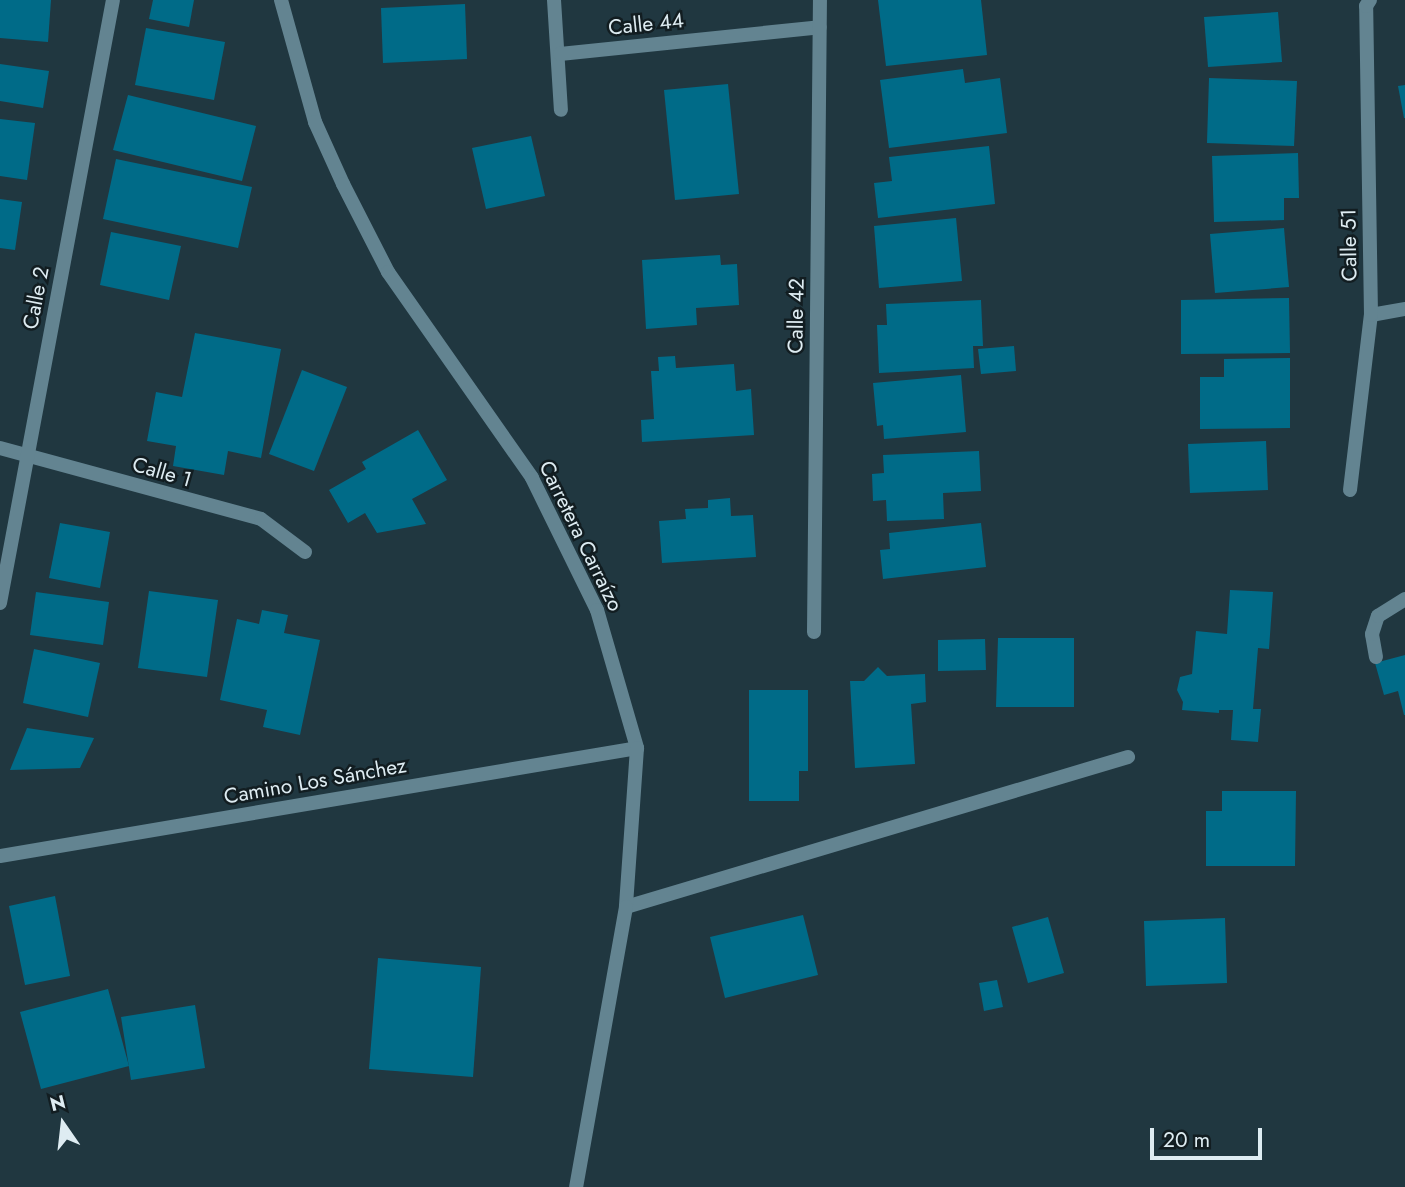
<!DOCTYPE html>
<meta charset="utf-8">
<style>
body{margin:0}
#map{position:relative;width:1405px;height:1187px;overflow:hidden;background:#203740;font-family:Jost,sans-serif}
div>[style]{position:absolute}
.building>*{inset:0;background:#006b88}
.minor>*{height:14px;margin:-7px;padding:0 7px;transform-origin:7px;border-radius:7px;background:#638491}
.tertiary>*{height:14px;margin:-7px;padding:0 7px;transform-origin:7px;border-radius:7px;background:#638491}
span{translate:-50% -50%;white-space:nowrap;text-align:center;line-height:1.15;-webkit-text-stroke:5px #121d21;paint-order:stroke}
.street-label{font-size:21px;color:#deecf2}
.north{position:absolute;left:28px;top:1089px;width:70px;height:70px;-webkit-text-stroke:5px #121d21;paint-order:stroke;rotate:346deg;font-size:19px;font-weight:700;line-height:28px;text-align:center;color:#deecf2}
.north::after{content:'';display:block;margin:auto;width:24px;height:32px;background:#deecf2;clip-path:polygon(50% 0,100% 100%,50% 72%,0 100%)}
.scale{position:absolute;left:1150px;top:1128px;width:112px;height:32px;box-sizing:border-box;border:4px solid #deecf2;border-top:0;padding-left:9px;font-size:21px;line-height:24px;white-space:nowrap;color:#deecf2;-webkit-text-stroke:5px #121d21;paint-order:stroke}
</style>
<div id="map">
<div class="building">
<div style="clip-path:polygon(0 0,51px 0,48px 42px,0 38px)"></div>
<div style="clip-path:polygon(153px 0,194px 0,189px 27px,149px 19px)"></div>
<div style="clip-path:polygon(878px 0,981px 0,987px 55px,886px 66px)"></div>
<div style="clip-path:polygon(465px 4px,467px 59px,383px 63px,381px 8px)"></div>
<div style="clip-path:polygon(1278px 12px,1282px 62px,1208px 67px,1204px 17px)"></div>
<div style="clip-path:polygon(146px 28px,225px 42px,214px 100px,135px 85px)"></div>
<div style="clip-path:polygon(0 64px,49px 71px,43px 108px,0 101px)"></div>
<div style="clip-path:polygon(963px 69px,965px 83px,1000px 78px,1007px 133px,889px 148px,880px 80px)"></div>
<div style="clip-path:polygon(1209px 78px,1297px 81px,1294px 146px,1207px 143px)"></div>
<div style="clip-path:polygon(728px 84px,739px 194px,675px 200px,664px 90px)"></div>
<div style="clip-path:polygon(1405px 85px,1405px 118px,1404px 118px,1398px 86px)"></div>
<div style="clip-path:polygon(128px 95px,256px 126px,242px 181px,113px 150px)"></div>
<div style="clip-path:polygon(0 119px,35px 123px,27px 180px,0 176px)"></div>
<div style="clip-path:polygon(531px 136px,545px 196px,486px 209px,472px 148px)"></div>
<div style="clip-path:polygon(989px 146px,995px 204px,878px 218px,874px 183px,892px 181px,889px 157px)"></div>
<div style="clip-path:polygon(1298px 153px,1299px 198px,1284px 198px,1284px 220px,1214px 222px,1212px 156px)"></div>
<div style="clip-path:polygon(116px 159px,252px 187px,238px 248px,103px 219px)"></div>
<div style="clip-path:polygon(0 199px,22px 202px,15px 250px,0 248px)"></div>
<div style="clip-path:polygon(956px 218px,962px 281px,879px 288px,874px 226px)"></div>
<div style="clip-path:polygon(1284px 228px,1289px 287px,1215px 293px,1210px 234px)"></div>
<div style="clip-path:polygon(111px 232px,181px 246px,169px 300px,100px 285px)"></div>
<div style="clip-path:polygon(720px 255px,721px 265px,737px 264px,739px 305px,696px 308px,697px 325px,646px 329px,642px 260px)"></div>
<div style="clip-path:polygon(1289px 298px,1290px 353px,1181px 354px,1181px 300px)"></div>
<div style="clip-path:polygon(981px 300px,983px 346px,973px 346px,974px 368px,879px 373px,877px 325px,887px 325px,886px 304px)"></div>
<div style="clip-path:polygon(195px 333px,281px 349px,261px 458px,228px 451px,224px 475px,173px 466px,176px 446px,147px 441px,156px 392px,182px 397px)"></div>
<div style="clip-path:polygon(1014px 346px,1016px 371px,981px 374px,978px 349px)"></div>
<div style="clip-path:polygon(675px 356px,676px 368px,734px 364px,736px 391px,751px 389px,754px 435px,642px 442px,641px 420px,654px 419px,651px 371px,659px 371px,658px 357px)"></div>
<div style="clip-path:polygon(1290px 358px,1290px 428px,1200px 429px,1200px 377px,1224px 377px,1224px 359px)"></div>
<div style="clip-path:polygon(302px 370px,347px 387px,314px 471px,269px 454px)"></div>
<div style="clip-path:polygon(961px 375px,966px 432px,884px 439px,883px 425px,877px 426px,873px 383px)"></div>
<div style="clip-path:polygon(418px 430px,447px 480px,412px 499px,426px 524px,377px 533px,365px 513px,348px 523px,329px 490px,366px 469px,362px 462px)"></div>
<div style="clip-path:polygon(1266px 441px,1268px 490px,1190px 493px,1188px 444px)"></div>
<div style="clip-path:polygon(979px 451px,981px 491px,943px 493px,944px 519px,887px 521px,886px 500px,873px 501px,872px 474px,884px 473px,883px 455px)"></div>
<div style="clip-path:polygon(730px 498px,731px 516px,753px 515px,756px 557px,662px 563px,659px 521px,686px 519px,685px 509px,708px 508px,708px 500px)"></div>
<div style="clip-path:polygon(60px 523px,110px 532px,100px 588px,49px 578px)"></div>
<div style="clip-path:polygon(981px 523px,986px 567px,883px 579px,880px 550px,890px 549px,889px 533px)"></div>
<div style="clip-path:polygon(1230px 590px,1273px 592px,1269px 649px,1258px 648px,1253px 709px,1261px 709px,1258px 742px,1231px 740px,1233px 710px,1219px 710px,1219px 713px,1182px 710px,1183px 702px,1177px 690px,1180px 677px,1192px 674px,1196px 631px,1227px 634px)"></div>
<div style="clip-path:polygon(149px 591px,218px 600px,207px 677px,138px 668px)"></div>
<div style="clip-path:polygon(36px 592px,109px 602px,103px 645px,30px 635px)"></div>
<div style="clip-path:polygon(262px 610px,288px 615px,284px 633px,320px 640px,300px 735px,263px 727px,267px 710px,220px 700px,237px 619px,259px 624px)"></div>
<div style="clip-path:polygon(998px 638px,1074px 638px,1074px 707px,996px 707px)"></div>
<div style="clip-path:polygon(985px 639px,986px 670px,938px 671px,938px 640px)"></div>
<div style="clip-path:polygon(34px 649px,100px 663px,88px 717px,23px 703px)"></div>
<div style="clip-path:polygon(1405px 655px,1405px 715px,1404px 715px,1398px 691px,1384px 695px,1375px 663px)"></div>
<div style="clip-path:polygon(878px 667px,887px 676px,925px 674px,926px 702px,911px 704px,915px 764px,855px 768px,850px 681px,864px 681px)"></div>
<div style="clip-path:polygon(749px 690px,808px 690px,808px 771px,799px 771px,799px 801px,749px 801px)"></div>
<div style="clip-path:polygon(27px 728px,94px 738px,80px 768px,10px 770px)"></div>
<div style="clip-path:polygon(1222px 791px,1296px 791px,1295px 866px,1206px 866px,1206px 811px,1222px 811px)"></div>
<div style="clip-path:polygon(55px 896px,70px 976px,25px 985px,9px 906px)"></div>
<div style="clip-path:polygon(803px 915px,818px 975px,725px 998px,710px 937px)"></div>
<div style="clip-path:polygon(1048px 917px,1064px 973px,1028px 983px,1012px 927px)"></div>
<div style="clip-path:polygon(1225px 918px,1227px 983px,1146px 986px,1144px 921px)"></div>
<div style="clip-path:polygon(378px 958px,481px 967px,473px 1077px,369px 1069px)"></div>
<div style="clip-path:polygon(997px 980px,1003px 1007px,984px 1011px,979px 983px)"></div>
<div style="clip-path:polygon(108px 989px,129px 1066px,41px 1089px,20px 1012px)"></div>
<div style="clip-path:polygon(195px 1005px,205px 1068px,131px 1080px,121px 1017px)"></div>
</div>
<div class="minor">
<div style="left:554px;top:0;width:110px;rotate:86.4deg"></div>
<div style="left:560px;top:54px;width:261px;rotate:-5.9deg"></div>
<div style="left:1371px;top:315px;width:35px;rotate:-10deg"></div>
<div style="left:0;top:448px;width:270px;rotate:15.2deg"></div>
<div style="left:261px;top:519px;width:55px;rotate:36.9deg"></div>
<div style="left:1350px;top:490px;width:176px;rotate:-83.2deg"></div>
<div style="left:1371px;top:315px;width:309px;rotate:-90.9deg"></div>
<div style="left:1366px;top:6px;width:7px;rotate:-56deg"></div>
<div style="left:0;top:603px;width:613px;rotate:-79.39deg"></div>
<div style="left:814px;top:632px;width:632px;rotate:-89.46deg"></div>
<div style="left:1376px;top:657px;width:23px;rotate:-100deg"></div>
<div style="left:1372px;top:634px;width:19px;rotate:-72deg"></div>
<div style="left:1378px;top:616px;width:32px;rotate:-32deg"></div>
<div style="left:0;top:856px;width:646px;rotate:-9.62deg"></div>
<div style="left:626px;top:907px;width:524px;rotate:-16.64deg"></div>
</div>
<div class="tertiary">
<div style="left:281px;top:0;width:127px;rotate:74.4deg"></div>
<div style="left:315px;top:122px;width:68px;rotate:65.7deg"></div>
<div style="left:343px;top:184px;width:99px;rotate:62.9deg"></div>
<div style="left:388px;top:272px;width:251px;rotate:55deg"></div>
<div style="left:532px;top:478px;width:147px;rotate:63.8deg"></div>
<div style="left:597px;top:610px;width:144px;rotate:73.8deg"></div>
<div style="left:637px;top:748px;width:159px;rotate:94deg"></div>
<div style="left:626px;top:907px;width:284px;rotate:100.1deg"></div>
</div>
<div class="street-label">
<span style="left:646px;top:24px;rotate:-6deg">Calle 44</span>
<span style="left:1349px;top:245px;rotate:-91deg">Calle 51</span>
<span style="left:36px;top:298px;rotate:-79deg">Calle 2</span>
<span style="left:796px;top:316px;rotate:-89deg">Calle 42</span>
<span style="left:162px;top:472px;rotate:16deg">Calle 1</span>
<span style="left:581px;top:536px;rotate:64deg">Carretera Carraízo</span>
<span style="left:315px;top:781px;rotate:-10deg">Camino Los Sánchez</span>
</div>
<div class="north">N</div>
<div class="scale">20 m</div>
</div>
